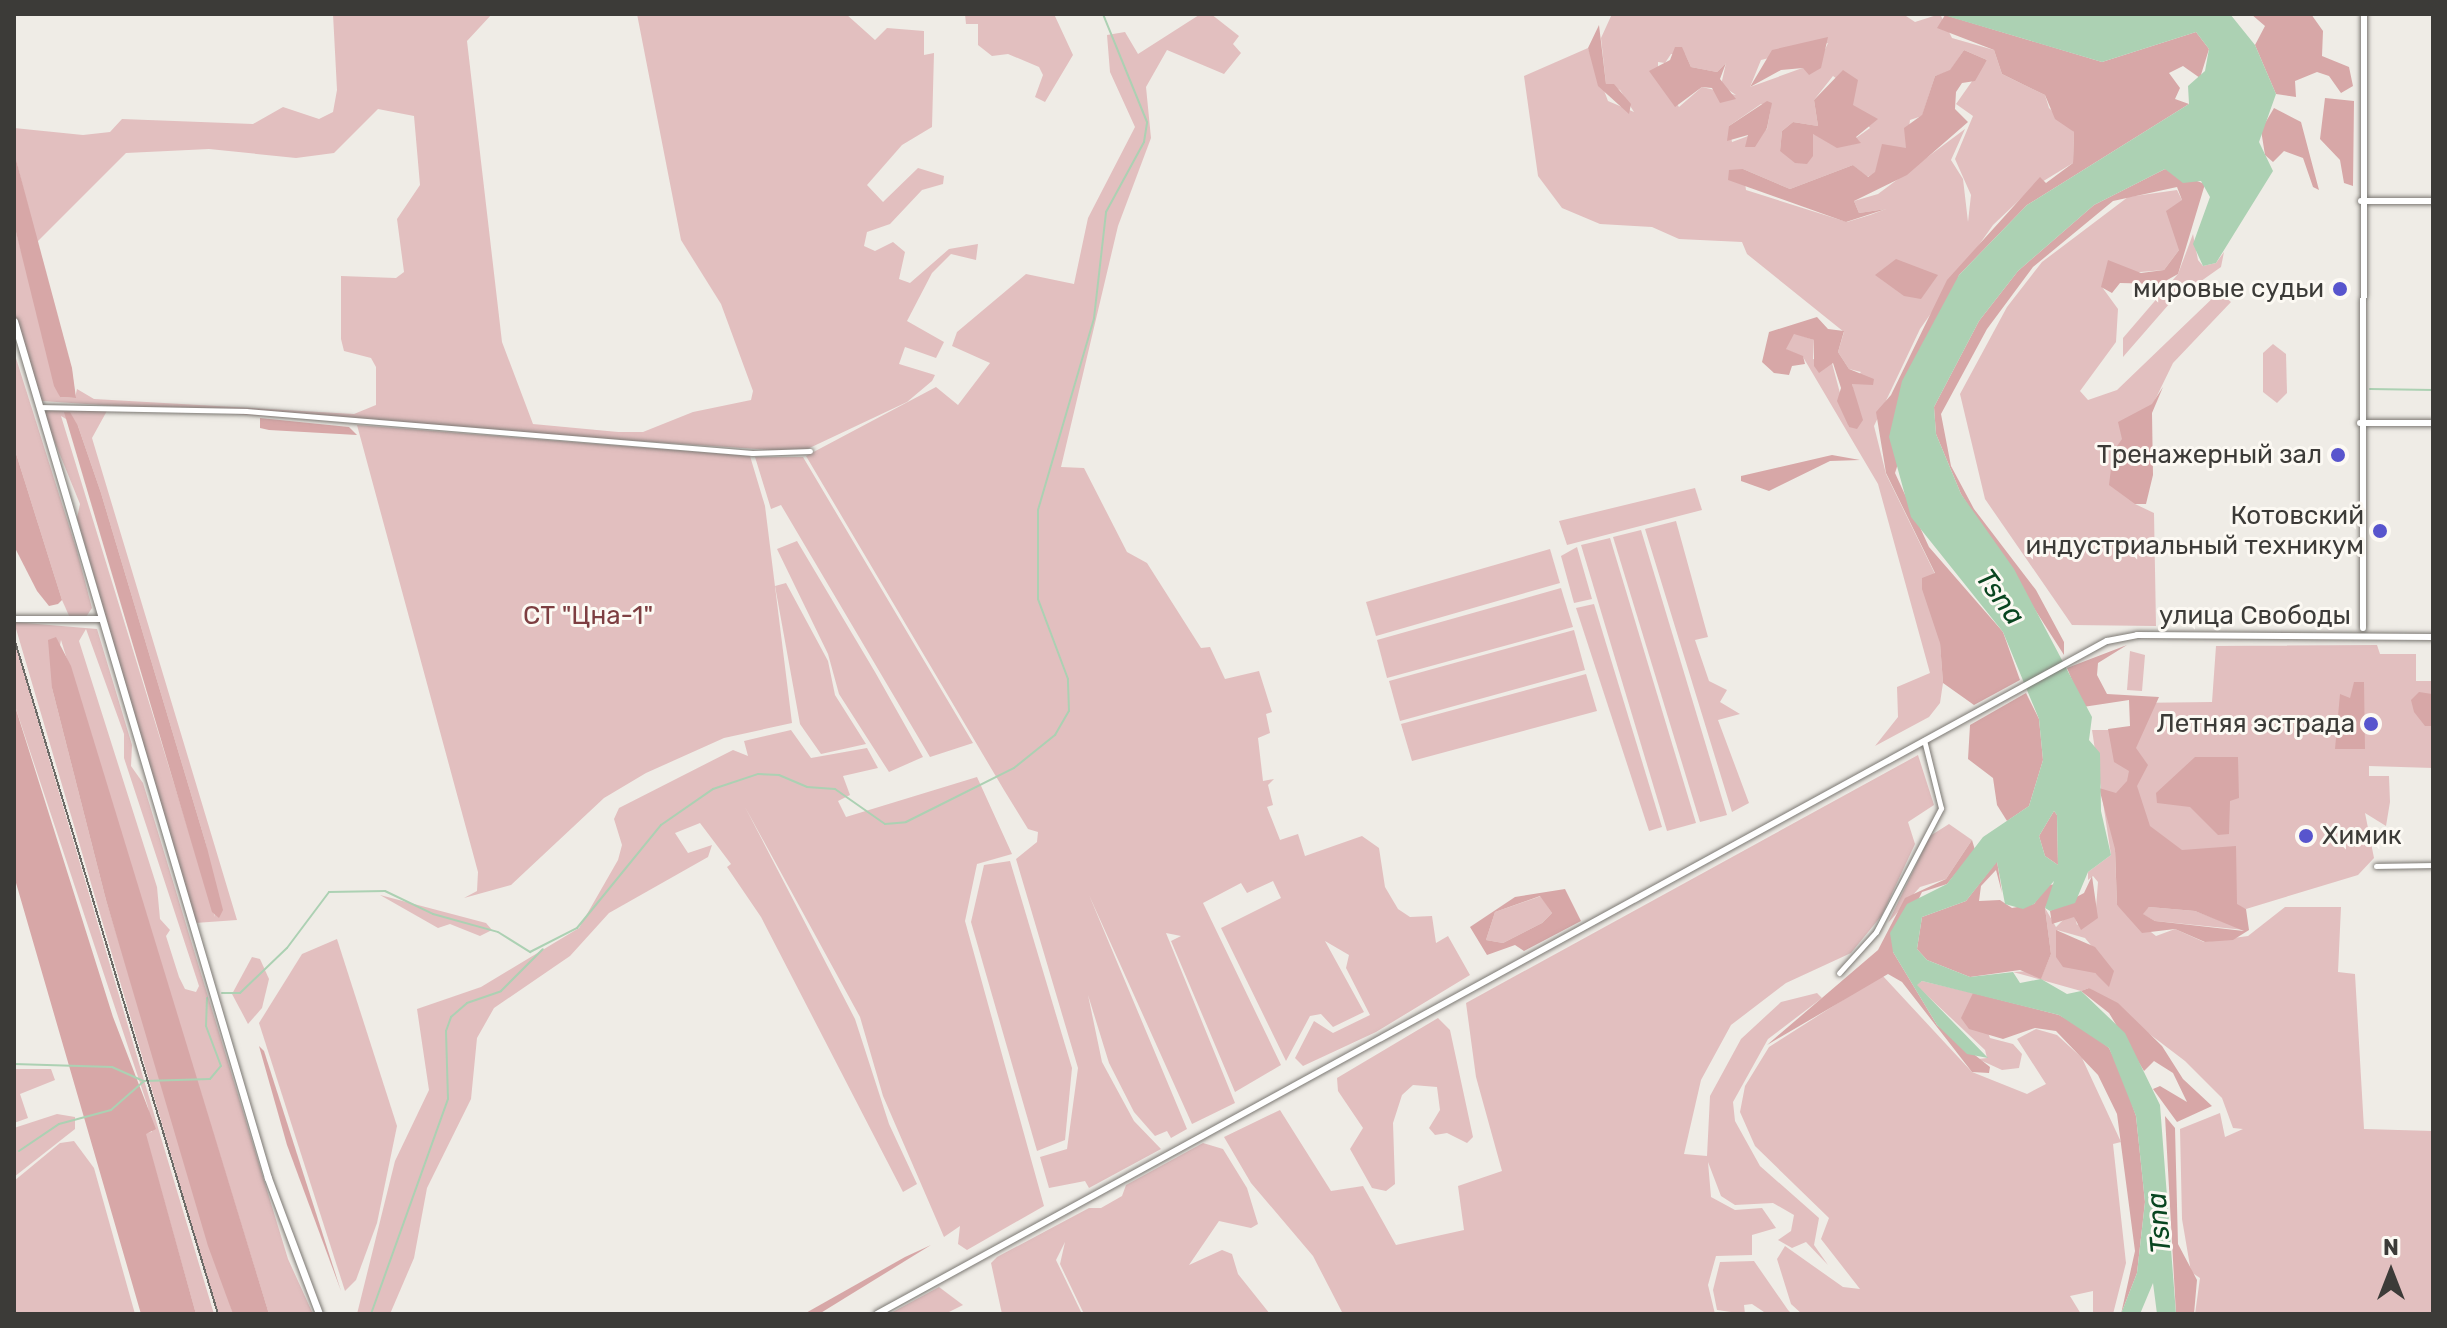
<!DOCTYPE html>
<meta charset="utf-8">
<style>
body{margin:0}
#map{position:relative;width:2447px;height:1328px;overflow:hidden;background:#efece6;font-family:Rubik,sans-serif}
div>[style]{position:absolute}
.green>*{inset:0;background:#e2bfbf}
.forest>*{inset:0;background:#d7a7a7}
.water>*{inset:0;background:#acd1b3}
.stream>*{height:2px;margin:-1px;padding:0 1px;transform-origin:1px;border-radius:1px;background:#acd1b3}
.roads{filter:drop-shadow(0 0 2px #7b7873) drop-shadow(0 0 2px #7b7873)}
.minor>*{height:5px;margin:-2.5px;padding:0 2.5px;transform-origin:2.5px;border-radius:2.5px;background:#fff}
.tertiary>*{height:6px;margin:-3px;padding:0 3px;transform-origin:3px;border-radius:3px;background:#fff}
.secondary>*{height:6px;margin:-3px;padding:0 3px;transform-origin:3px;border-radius:3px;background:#fff}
.primary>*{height:7px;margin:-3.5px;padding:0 3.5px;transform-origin:3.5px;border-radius:3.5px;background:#fff}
.rail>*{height:2px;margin:-1px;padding:0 1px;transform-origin:1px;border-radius:1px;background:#6e6c68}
.dots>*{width:22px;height:22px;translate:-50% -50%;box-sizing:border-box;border:4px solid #fcf9f3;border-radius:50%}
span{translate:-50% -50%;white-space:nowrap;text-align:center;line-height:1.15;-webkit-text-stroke:6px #fcf9f3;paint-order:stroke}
.poi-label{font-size:26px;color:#3c3b38}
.right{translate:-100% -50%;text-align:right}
.left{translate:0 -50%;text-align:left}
.park-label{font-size:26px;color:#7d3e41}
.street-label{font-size:26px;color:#3c3b38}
.water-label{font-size:28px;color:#094620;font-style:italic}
.frame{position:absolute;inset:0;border:16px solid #3c3b38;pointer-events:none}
.north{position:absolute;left:2351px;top:1232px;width:80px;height:80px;-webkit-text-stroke:6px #fcf9f3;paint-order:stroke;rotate:0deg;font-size:22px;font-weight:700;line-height:32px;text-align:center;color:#3c3b38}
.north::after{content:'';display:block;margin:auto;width:28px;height:36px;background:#3c3b38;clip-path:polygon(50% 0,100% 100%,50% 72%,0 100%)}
</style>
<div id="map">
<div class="green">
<div style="clip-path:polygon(333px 14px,492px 14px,467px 41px,502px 342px,533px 424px,618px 432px,643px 432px,693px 412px,751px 400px,753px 391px,721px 304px,681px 240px,637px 14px,846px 14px,875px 40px,887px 28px,924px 31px,924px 55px,934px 53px,932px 127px,902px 145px,867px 185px,883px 202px,918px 168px,944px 176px,943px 184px,922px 190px,890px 224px,867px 232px,864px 246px,875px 251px,893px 242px,905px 252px,899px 279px,910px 283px,949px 249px,978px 244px,976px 260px,951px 254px,932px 273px,907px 321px,944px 342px,936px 358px,905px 347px,899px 364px,935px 375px,932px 381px,907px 402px,801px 452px,42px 401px,14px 316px,14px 224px,60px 397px,75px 398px,77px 389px,94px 399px,354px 414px,376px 405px,376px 367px,371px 358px,344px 351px,341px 339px,341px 276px,396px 278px,404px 272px,397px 219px,420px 185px,414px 116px,378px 109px,334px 153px,296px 158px,209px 149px,126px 153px,37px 242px,14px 152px,14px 128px,83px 135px,110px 132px,122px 119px,253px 124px,283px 107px,319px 119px,333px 112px,337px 90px)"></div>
<div style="clip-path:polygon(965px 14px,1054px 14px,1073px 55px,1045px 102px,1035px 97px,1043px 75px,1039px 67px,1008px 54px,992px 56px,978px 45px,978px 24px,966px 24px)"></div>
<div style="clip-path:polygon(1211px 14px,1239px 36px,1233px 44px,1241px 53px,1224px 74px,1167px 50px,1146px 87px,1151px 138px,1118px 226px,1061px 467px,1084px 468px,1127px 552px,1147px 563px,1201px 648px,1210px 647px,1225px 679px,1259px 671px,1272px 712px,1266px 714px,1270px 733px,1258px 738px,1263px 781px,1274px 779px,1268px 785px,1273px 805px,1267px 807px,1280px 840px,1298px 834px,1305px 856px,1362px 836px,1379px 848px,1385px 887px,1398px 909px,1410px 917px,1432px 916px,1436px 943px,1448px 936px,1470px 975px,1376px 1032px,1303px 1066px,1295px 1058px,1314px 1021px,1333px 1033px,1370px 1015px,1346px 968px,1349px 955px,1325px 941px,1364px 1012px,1333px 1027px,1321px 1014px,1310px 1016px,1286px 1061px,1221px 928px,1281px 898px,1273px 881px,1247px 893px,1241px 883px,1203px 903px,1281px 1065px,1235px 1092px,1171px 941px,1181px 936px,1166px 933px,1235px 1103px,1192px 1124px,1089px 895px,1187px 1129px,1171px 1138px,1167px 1131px,1155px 1136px,1134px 1112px,1109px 1063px,1088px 995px,1102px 1062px,1134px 1121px,1161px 1149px,1089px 1188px,1085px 1181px,1049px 1188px,1040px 1157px,1067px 1149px,1078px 1068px,1016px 859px,1037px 842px,1038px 832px,1028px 829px,1004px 790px,806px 456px,936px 387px,958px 405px,990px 363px,952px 346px,957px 332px,1026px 274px,1074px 284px,1088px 218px,1135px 127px,1110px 72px,1107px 35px,1125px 32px,1138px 54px,1199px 15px)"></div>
<div style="clip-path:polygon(evenodd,1612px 14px,1903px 14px,1915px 22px,1940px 14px,1952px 38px,1994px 50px,2002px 74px,2045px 95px,2049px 108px,2074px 132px,2073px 163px,2032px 188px,1993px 225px,1920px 329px,1874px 426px,1886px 474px,1935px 574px,1943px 683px,1940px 703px,1929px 717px,1875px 746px,1898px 717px,1897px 687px,1930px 673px,1878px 484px,1803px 357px,1785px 349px,1794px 333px,1814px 340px,1813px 359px,1832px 363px,1849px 427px,1857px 407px,1852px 384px,1861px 372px,1849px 369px,1838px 352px,1844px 332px,1747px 254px,1742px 242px,1679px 239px,1652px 227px,1600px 224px,1562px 208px,1538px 176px,1524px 76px,1588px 48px,1608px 101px,1634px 112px,1620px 90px,1606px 84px,1601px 38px,1612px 14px,1828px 43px,1819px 62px,1750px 87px,1761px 60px,1828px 43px,1612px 14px,1964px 50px,1987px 60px,1956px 104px,1973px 116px,1955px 159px,1971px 195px,1968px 222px,1963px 179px,1951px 160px,1965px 129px,1878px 194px,1854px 201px,1859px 213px,1886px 209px,1870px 215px,1847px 222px,1746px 190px,1743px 169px,1790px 189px,1853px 165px,1867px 177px,1875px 173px,1898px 148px,1906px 148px,1910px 120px,1922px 116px,1935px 76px,1950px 71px,1964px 50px,1612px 14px,1671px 54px,1685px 54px,1691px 67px,1717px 72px,1726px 63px,1721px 85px,1736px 95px,1702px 87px,1679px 107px,1658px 79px,1658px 62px,1665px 63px,1671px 54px,1612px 14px,1833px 76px,1852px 90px,1852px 105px,1870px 128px,1856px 138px,1860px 142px,1813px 134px,1812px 156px,1780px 151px,1782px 131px,1793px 122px,1818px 126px,1814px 100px,1833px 76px,1612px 14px,1761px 104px,1771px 107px,1767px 129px,1732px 142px,1729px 126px,1761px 104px)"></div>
<div style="clip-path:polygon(2177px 190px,2182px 200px,2179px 250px,2164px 270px,2128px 273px,2121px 267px,2102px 287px,2118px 309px,2116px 342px,2080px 391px,2088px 400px,2117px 390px,2219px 292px,2231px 302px,2173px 363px,2153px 404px,2113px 452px,2135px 504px,2154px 513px,2156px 626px,2072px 625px,1985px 499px,1960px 394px,2007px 307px,2042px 262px,2128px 197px)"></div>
<div style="clip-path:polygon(2193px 234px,2198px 260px,2203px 266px,2216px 263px,2224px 252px,2221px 267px,2170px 303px,2123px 357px,2123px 338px,2178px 274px)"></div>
<div style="clip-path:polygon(2273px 344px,2286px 354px,2287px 393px,2277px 403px,2263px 392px,2263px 353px)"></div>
<div style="clip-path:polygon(14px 352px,77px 551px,92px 608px,86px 617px,70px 618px,62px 600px,14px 447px)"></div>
<div style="clip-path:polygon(evenodd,49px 408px,108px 409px,92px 438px,237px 920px,195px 923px,77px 518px,80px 504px,43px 413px,49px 408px,61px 416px,78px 426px,101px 493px,206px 844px,215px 917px,61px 416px)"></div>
<div style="clip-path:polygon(357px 425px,750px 456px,765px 506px,792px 723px,724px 738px,646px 773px,604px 798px,511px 885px,464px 898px,477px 891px,478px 872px)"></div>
<div style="clip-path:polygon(755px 457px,803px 457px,973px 743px,930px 757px,781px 505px,771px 509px)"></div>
<div style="clip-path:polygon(1695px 488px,1702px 510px,1567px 545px,1559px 521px)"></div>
<div style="clip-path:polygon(1676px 521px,1708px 637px,1695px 640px,1709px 681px,1727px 690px,1720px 702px,1740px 714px,1718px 720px,1749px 803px,1732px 812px,1645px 529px)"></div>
<div style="clip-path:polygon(1641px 530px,1727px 815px,1700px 822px,1613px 537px)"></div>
<div style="clip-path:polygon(1610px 538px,1696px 823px,1667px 831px,1581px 545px)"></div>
<div style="clip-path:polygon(797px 541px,875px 672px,923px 757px,889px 772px,839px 694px,828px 654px,777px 549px)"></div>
<div style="clip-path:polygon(1577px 547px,1592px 599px,1574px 603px,1561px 556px)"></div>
<div style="clip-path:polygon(1550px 549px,1560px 583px,1376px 636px,1366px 602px)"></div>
<div style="clip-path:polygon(786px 583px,828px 661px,835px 695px,866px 744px,821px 754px,800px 724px,775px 586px)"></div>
<div style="clip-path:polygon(1561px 588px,1573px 627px,1387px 678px,1377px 640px)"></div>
<div style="clip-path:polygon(1594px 604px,1662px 827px,1649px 831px,1576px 608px)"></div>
<div style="clip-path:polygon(evenodd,14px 622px,97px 629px,132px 745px,131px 766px,143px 783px,288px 1259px,313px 1314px,269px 1314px,61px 640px,52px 688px,106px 900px,233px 1314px,218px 1314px,14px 622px,86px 629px,124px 734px,124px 758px,199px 986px,196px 992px,185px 989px,179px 977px,166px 936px,170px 930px,160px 919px,157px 887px,79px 641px,86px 629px)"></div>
<div style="clip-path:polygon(1574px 630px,1585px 670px,1400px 721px,1389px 681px)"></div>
<div style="clip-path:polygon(14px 640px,162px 1141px,214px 1314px,196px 1314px,145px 1133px,152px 1132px,148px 1107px,14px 703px)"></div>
<div style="clip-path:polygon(evenodd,2377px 645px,2380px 654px,2416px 654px,2416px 681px,2433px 681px,2433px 768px,2369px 766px,2369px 776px,2389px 776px,2390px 802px,2386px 826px,2365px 813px,2374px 858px,2358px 875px,2246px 909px,2115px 852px,2117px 905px,2156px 936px,2175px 929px,2204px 942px,2248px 936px,2285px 907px,2341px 907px,2338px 972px,2355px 974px,2364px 1129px,2433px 1131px,2433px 1314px,2195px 1314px,2200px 1278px,2191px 1272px,2182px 1219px,2180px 1129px,2220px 1113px,2225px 1137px,2243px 1129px,2233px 1128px,2222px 1098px,2185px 1061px,2089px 988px,2081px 991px,2013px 972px,2032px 971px,2041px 978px,2051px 954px,2045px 908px,2056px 927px,2066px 917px,2075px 917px,2077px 925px,2096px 908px,2098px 882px,2093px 876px,2088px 880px,2088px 872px,2111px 855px,2092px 730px,2130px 730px,2131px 703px,2212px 702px,2216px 646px,2377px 645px,2057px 930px,2085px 938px,2109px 967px,2100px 977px,2095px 973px,2057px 930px)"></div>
<div style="clip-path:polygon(2130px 651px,2145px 655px,2142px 691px,2127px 690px)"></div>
<div style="clip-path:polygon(1586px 674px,1597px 711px,1412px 761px,1401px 724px)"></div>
<div style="clip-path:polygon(791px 730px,811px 758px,867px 748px,878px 768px,843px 776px,850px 795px,838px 801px,846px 817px,977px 777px,1012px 854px,977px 864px,965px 921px,1044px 1206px,967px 1250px,958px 1244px,960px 1226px,944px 1237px,883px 1096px,860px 1017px,745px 807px,855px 1019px,889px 1124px,917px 1184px,903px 1192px,761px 917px,727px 867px,731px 864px,700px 823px,675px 833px,688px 853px,712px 845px,708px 857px,609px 913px,570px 956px,494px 1008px,477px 1038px,471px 1099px,427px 1188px,414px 1258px,390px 1314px,357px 1314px,395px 1161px,429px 1090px,417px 1009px,481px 987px,579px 928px,618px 860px,622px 845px,614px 819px,619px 808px,733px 750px,748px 756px,744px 741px)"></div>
<div style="clip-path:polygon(1918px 755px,1934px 805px,1908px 822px,1915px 844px,1882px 915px,1851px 953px,1786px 983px,1731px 1025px,1701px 1080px,1684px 1154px,1707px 1156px,1710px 1096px,1741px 1039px,1781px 1002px,1817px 993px,1822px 998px,1768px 1039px,1733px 1102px,1735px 1121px,1760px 1166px,1819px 1218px,1814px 1245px,1828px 1265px,1806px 1242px,1792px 1248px,1778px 1240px,1791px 1231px,1794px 1215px,1773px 1203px,1735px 1205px,1721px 1196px,1708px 1162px,1711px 1197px,1735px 1210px,1762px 1208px,1776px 1228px,1752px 1235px,1752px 1255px,1716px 1256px,1708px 1285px,1715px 1314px,1343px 1314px,1313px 1256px,1251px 1183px,1224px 1137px,1280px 1110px,1331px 1191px,1363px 1186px,1396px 1245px,1464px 1230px,1458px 1186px,1502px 1171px,1476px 1077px,1466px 1003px)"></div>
<div style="clip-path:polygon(1949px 824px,1972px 840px,1946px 879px,1920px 887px,1888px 923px,1930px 836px)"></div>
<div style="clip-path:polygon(1010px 861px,1072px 1068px,1065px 1140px,1037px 1151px,971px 922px,984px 865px)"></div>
<div style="clip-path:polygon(380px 895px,486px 923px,492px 930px,480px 936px,450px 924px,438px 928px)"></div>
<div style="clip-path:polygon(1541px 896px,1552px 913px,1542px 923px,1503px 943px,1486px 940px,1495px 912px)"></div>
<div style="clip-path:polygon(2149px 907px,2195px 911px,2245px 930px,2155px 921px,2142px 914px)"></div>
<div style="clip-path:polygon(337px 939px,397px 1126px,377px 1223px,356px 1280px,345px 1291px,259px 1023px,302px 954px)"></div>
<div style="clip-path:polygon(252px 957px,260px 959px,269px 979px,262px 1008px,248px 1024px,232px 994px)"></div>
<div style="clip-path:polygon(1882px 975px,1972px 1072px,2027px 1094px,2046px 1084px,2017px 1039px,2036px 1029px,2057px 1035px,2082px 1058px,2121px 1142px,2113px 1144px,2126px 1263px,2113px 1314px,2093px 1314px,2093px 1291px,2070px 1296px,2081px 1314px,1802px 1314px,1791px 1304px,1777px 1259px,1785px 1246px,1843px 1287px,1860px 1289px,1821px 1239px,1829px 1218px,1755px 1146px,1740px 1112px,1745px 1086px,1769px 1047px)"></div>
<div style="clip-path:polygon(1922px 981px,1973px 993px,1990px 1038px,2013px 1044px,2022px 1054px,2019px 1068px,2002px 1070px,1978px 1059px,1987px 1058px,1985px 1050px,1916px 985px)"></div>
<div style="clip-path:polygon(1438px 1018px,1450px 1030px,1473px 1137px,1467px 1143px,1447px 1133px,1435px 1135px,1429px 1128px,1440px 1110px,1437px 1087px,1413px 1085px,1402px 1095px,1393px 1123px,1395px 1184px,1386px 1191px,1372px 1188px,1350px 1149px,1363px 1128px,1338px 1091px,1337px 1078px)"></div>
<div style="clip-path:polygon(14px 1069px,51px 1069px,55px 1080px,20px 1094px,28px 1118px,14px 1123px)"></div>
<div style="clip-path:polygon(57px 1114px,75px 1117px,75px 1129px,14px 1177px,14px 1128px)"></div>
<div style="clip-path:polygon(74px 1141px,94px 1168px,135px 1314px,14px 1314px,14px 1181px,60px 1143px)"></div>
<div style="clip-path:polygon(1203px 1143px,1223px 1149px,1247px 1188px,1258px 1224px,1251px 1228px,1219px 1221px,1189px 1265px,1222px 1250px,1232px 1254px,1238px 1274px,1270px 1314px,1084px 1314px,1060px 1264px,1065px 1242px,1056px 1260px,1082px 1314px,1002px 1314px,991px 1263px,997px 1257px,1089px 1208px,1101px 1208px,1122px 1196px,1126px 1185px)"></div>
<div style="clip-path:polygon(1754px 1261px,1788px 1310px,1792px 1314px,1767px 1314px,1752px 1304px,1744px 1305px,1745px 1314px,1717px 1310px,1713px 1290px,1720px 1262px)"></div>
<div style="clip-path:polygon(939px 1287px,963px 1305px,945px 1314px,889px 1314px)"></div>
</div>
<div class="forest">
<div style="clip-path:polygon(2251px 14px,2311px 14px,2323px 31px,2322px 56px,2349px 67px,2353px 86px,2341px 93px,2329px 76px,2317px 72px,2295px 81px,2296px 97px,2276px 94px,2255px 45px,2265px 26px)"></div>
<div style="clip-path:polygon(1945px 15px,2102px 62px,2196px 32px,2209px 49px,2200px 78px,2183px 66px,2169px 73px,2180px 88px,2175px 99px,2189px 104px,2027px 205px,1959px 275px,1895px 473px,1929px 547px,2003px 632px,2020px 680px,1974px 705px,1943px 683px,1940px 643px,1922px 589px,1922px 578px,1935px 573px,1886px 473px,1876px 412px,1891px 395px,1947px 280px,2040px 177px,2046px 183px,2073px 163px,2074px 132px,2055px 119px,2045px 95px,2002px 74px,1994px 50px,1937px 28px)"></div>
<div style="clip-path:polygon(1599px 25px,1606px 84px,1614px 84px,1631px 104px,1629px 114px,1598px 86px,1588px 48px)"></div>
<div style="clip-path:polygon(1828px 37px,1821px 68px,1809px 75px,1803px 68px,1781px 70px,1750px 87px,1772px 50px)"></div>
<div style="clip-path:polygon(1675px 47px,1682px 47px,1691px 67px,1717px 72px,1726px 63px,1720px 79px,1736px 99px,1720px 103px,1712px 88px,1702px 87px,1675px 107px,1649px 71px,1670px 60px)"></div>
<div style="clip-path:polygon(1964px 50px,1987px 60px,1975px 81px,1962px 83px,1956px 92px,1955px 109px,1968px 122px,1907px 175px,1854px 201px,1859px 213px,1886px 209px,1846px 222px,1728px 180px,1729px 170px,1743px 169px,1790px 189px,1853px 165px,1868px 177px,1875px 172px,1882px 144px,1906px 148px,1904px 128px,1922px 115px,1935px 76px,1950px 70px)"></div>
<div style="clip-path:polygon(1843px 70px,1858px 80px,1853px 105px,1878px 119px,1856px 137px,1861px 143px,1837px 148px,1813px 134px,1813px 156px,1807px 164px,1795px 163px,1780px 151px,1782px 131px,1793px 122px,1818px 126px,1814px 100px)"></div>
<div style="clip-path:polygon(2325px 98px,2354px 101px,2353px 186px,2344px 183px,2340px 160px,2320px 139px)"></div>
<div style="clip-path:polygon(1767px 101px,1772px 103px,1767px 128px,1755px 147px,1745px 147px,1748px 135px,1727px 141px,1729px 126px)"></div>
<div style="clip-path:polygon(2274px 108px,2301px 122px,2319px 190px,2313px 187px,2303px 158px,2284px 151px,2273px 162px,2265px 155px,2261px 130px)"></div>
<div style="clip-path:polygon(14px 152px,72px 368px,76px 398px,60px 397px,54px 386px,14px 224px)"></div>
<div style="clip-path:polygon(2165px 169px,2205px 184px,2178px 274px,2160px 284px,2120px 283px,2112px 293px,2101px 287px,2108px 260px,2141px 273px,2164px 270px,2179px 250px,2166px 211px,2182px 200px,2177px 187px,2113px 201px,2033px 267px,1987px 329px,1941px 414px,1951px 466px,1974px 509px,2036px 590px,2064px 642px,2064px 655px,1961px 494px,1936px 434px,1934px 407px,1979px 321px,2018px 271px,2094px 205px)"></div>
<div style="clip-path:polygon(1896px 259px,1938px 275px,1921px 299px,1904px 296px,1875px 275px)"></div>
<div style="clip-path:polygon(1817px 317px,1828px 329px,1844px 331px,1838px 352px,1849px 369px,1874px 379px,1873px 385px,1852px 384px,1863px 420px,1857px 429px,1849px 427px,1837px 401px,1841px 388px,1833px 363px,1819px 373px,1814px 366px,1814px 340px,1794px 334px,1786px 349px,1803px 356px,1805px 364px,1792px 366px,1789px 375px,1774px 373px,1762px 362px,1769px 332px)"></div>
<div style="clip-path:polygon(2163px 387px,2152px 413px,2153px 475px,2146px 504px,2135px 504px,2109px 485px,2113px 452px,2122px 439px,2118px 422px,2152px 404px)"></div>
<div style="clip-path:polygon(64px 412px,70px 412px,78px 426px,101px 493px,206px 844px,223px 910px,219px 918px,212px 912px)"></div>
<div style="clip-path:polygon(260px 418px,349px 427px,357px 435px,269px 430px,260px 428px)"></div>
<div style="clip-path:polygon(14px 447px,62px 600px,58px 604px,49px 606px,37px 591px,14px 546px)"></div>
<div style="clip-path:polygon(1832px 455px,1860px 460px,1830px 461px,1769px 491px,1741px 481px,1741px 476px)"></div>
<div style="clip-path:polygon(56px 637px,71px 666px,269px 1314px,233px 1314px,208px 1246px,106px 900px,52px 688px,48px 640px)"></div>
<div style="clip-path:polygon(evenodd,2127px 645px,2098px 663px,2097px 675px,2107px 694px,2159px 697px,2136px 748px,2148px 765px,2137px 786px,2150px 826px,2182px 850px,2236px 846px,2237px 904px,2246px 909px,2249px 930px,2233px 940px,2205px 942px,2175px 929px,2142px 933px,2117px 905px,2115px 849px,2099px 788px,2116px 793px,2127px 781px,2129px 771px,2114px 762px,2108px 729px,2130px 726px,2129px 700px,2083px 707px,2067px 668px,2127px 645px,2149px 907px,2195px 911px,2244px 931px,2155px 921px,2143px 914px,2149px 907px)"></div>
<div style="clip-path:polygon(2354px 682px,2364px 682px,2365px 749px,2335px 749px,2340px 694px,2350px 698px)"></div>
<div style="clip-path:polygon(2419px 692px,2432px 694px,2433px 726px,2425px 726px,2414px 712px,2411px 700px)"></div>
<div style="clip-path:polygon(2026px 693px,2039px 719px,2043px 760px,2029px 806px,2007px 821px,1997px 805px,1993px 778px,1968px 759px,1970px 725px)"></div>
<div style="clip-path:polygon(14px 703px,113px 1017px,156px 1129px,146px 1134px,196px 1314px,141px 1314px,14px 876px)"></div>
<div style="clip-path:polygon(2195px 757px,2238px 757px,2239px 798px,2230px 801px,2229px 834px,2218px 835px,2190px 807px,2157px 803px,2156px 793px)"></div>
<div style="clip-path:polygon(2054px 811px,2057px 815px,2058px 865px,2045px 856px,2039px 836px)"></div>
<div style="clip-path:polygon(1972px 840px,1975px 850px,1947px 884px,1922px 892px,1893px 952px,1937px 1025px,1990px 1067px,1989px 1073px,1972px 1072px,1902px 982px,1888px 974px,1767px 1045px,1878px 950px,1905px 898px,1946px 879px)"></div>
<div style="clip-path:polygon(1997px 861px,2002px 893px,1996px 870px,1981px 886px,1979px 901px,2000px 900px,2012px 908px,2034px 904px,2048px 885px,2058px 884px,2045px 908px,2051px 954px,2041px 979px,2020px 970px,1970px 977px,1927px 960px,1917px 949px,1922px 917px,1966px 901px)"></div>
<div style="clip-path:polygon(2092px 876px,2098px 918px,2081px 930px,2074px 917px,2052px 924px,2050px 911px,2084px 893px)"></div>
<div style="clip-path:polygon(evenodd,1565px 889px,1581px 921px,1524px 951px,1515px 945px,1487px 955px,1470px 927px,1515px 897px,1565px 889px,1540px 896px,1552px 913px,1542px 923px,1503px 943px,1486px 940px,1495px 912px,1540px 896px)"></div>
<div style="clip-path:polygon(2056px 930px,2095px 947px,2114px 971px,2109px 987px,2095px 973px,2063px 967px,2056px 957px)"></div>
<div style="clip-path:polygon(2089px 988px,2118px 1003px,2162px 1046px,2183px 1079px,2212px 1106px,2177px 1122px,2153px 1089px,2160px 1086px,2187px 1102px,2173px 1073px,2154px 1061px,2144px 1071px,2109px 1013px,2081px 991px)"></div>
<div style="clip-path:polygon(1973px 993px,2059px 1015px,2087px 1030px,2109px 1048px,2122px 1075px,2136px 1116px,2145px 1202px,2137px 1273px,2121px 1314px,2135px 1251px,2117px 1114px,2098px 1075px,2056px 1031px,2035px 1028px,2003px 1039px,1969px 1029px,1961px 1018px)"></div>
<div style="clip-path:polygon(259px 1046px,264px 1051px,341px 1291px,287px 1145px)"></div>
<div style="clip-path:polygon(2165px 1116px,2175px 1128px,2178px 1244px,2197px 1280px,2194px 1314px,2176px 1314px)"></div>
<div style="clip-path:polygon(931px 1245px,819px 1314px,804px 1314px,905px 1257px)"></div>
</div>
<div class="water">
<div style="clip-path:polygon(evenodd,1940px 14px,2230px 14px,2255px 45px,2276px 94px,2259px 142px,2273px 171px,2216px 263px,2203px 266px,2193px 244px,2210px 197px,2201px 181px,2183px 183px,2165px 169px,2094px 205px,2018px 271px,1979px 321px,1934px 407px,1936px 434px,1961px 494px,2014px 569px,2092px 717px,2089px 740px,2100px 753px,2101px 811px,2111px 855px,2088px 872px,2075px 903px,2050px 911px,2045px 908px,2054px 881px,2034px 904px,2023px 909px,2005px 904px,1997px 862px,1966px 901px,1922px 917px,1917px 949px,1927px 960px,1970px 977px,2013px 972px,2020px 983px,2041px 979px,2067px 994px,2081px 991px,2125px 1033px,2160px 1105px,2176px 1314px,2157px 1314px,2153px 1283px,2140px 1314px,2121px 1314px,2137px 1273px,2145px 1202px,2136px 1116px,2109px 1048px,2059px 1015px,1922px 981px,1917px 985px,1988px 1058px,1967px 1054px,1937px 1025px,1893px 952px,1890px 933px,1907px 904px,1947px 884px,1983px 837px,2029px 806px,2043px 760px,2039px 719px,2003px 632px,1911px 517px,1889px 437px,1902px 381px,1959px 275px,2027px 205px,2189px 104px,2188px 86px,2205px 71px,2209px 49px,2196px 32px,2102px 62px,1940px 14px,2054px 811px,2057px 815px,2058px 865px,2045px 856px,2039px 836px,2054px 811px)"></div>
</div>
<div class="stream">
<div style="left:2370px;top:389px;width:63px;rotate:0.9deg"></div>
<div style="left:222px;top:993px;width:18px"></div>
<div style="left:240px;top:993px;width:65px;rotate:-43.8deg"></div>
<div style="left:287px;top:948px;width:70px;rotate:-53.1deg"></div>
<div style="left:329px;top:892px;width:56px;rotate:-1deg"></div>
<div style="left:385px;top:891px;width:53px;rotate:25.6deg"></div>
<div style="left:433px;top:914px;width:67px;rotate:15.5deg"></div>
<div style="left:498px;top:932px;width:38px;rotate:32deg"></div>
<div style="left:530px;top:952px;width:53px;rotate:-27.1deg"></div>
<div style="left:577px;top:928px;width:133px;rotate:-50.8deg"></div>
<div style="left:661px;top:825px;width:63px;rotate:-34.7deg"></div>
<div style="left:713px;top:789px;width:47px;rotate:-18.4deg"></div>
<div style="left:758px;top:774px;width:21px;rotate:3deg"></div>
<div style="left:779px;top:775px;width:30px;rotate:23deg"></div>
<div style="left:807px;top:787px;width:28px;rotate:4deg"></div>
<div style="left:835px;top:789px;width:61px;rotate:35deg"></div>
<div style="left:885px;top:824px;width:21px;rotate:-5deg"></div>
<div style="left:906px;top:822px;width:121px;rotate:-26.6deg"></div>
<div style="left:1014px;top:768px;width:53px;rotate:-38.8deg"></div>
<div style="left:1055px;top:735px;width:28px;rotate:-60deg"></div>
<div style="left:1069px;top:711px;width:32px;rotate:-92deg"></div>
<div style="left:1068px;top:679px;width:85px;rotate:-110.6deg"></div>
<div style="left:1038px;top:599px;width:89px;rotate:-90deg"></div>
<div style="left:1038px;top:510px;width:200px;rotate:-73.7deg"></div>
<div style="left:1094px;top:318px;width:107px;rotate:-83.5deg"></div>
<div style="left:1106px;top:212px;width:80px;rotate:-61.5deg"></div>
<div style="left:1144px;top:142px;width:20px;rotate:-81deg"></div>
<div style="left:1147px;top:122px;width:117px;rotate:-112.2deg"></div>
<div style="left:14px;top:1064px;width:98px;rotate:1.8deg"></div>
<div style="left:112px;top:1067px;width:35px;rotate:24deg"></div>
<div style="left:144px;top:1081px;width:66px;rotate:-1.7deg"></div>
<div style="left:210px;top:1079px;width:17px;rotate:-50deg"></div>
<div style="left:221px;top:1066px;width:43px;rotate:-110.6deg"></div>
<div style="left:206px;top:1026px;width:28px;rotate:-88deg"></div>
<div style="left:19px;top:1151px;width:48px;rotate:-34deg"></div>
<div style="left:59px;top:1124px;width:54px;rotate:-15.1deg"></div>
<div style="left:111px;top:1110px;width:44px;rotate:-41.3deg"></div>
<div style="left:371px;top:1314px;width:228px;rotate:-70.3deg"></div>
<div style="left:448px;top:1099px;width:68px;rotate:-91.7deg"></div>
<div style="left:446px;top:1031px;width:15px;rotate:-70deg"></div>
<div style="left:451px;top:1017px;width:21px;rotate:-41deg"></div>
<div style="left:467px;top:1003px;width:36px;rotate:-19deg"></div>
<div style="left:501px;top:991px;width:59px;rotate:-45deg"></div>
</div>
<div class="roads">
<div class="minor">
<div style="left:40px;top:407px;width:206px;rotate:1.1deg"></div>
<div style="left:246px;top:411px;width:508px;rotate:4.74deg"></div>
<div style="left:752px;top:453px;width:58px;rotate:-2deg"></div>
<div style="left:2376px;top:866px;width:57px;rotate:-1deg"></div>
<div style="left:1839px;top:973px;width:55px;rotate:-47.9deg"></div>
<div style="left:1876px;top:932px;width:140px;rotate:-62.3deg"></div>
<div style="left:1941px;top:808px;width:70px;rotate:-104deg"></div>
</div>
<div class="tertiary">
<div style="left:2361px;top:201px;width:72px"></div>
<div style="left:2360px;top:423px;width:73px"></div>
<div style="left:14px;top:619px;width:86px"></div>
<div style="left:2363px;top:628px;width:614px;rotate:-89.91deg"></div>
</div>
<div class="secondary">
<div style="left:877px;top:1314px;width:1402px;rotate:-28.69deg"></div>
<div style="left:2107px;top:641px;width:31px;rotate:-11deg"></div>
<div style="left:2137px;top:635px;width:296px;rotate:0.4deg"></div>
</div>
<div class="primary">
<div style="left:14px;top:321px;width:894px;rotate:73.49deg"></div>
<div style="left:268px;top:1178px;width:145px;rotate:69.4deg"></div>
</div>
</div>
<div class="rail">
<div style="left:14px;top:638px;width:706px;rotate:73.21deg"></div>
</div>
<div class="dots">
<div style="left:2340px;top:289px;background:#5855cd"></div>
<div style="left:2338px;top:455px;background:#5855cd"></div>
<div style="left:2380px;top:531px;background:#5855cd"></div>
<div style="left:2371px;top:724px;background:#5855cd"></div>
<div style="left:2306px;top:836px;background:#5855cd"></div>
</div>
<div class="poi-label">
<span class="right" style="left:2324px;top:289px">мировые судьи</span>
<span class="right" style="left:2322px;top:455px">Тренажерный зал</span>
<span class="right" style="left:2364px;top:531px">Котовский<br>индустриальный техникум</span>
<span class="right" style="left:2355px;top:724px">Летняя эстрада</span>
<span class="left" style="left:2322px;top:836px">Химик</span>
</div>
<div class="park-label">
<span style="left:588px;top:616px">СТ "Цна-1"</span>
</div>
<div class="street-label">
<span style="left:2255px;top:616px">улица Свободы</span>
</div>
<div class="water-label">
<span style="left:2000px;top:597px;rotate:54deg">Tsna</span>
<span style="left:2159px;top:1223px;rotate:-95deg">Tsna</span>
</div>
<div class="frame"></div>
<div class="north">N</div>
</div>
